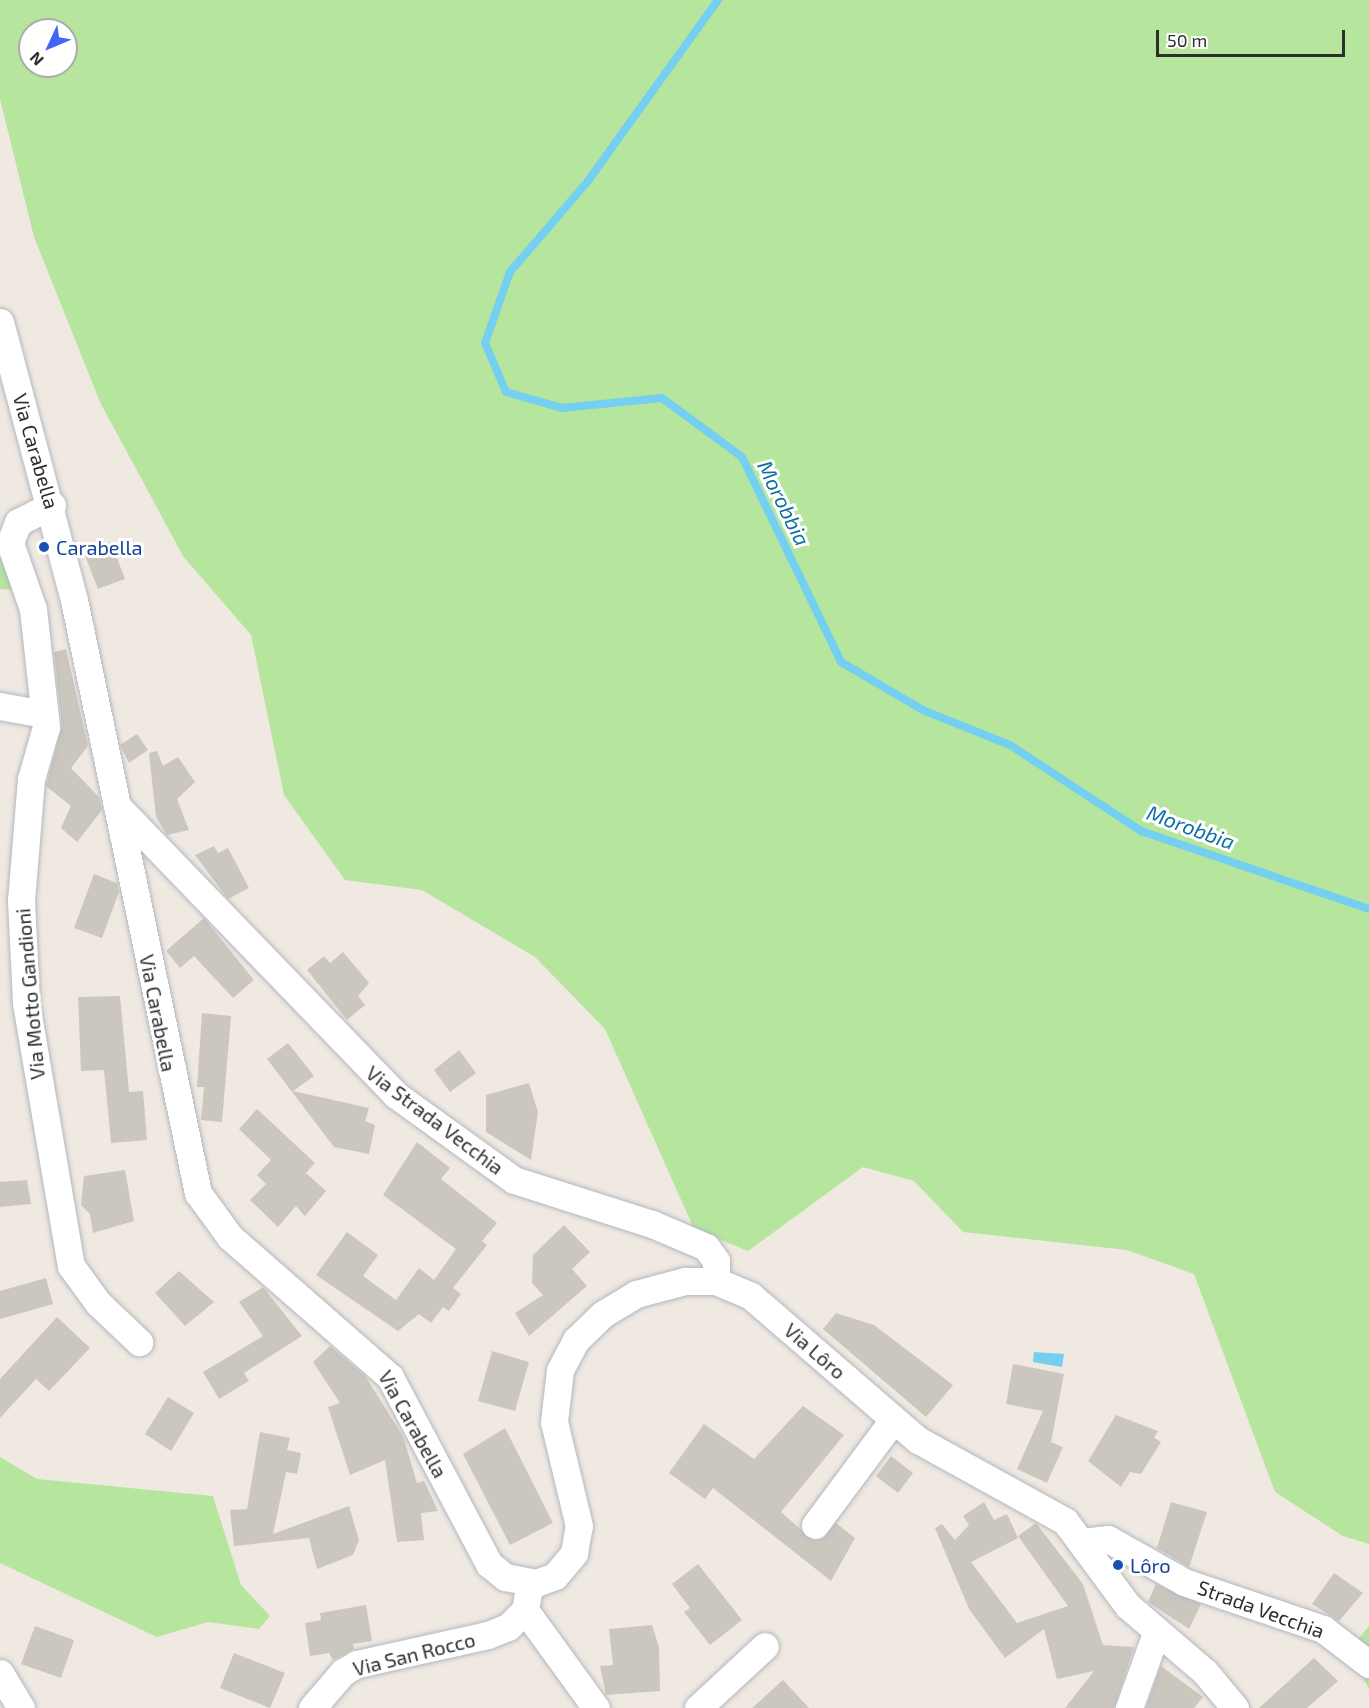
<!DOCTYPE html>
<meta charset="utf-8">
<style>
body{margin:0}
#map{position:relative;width:1369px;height:1708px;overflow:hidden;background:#efe9e1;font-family:"Exo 2",sans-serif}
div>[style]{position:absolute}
.green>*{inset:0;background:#b6e59e}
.water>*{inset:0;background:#75cff0}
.stream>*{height:8px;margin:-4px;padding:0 4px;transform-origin:4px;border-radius:4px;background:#75cff0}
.building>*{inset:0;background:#cbc7bf}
.roads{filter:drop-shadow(0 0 2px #b4b7c1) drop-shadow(0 0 2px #b4b7c1)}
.minor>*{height:27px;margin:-13.5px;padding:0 13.5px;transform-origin:13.5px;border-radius:13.5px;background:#fff}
.dots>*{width:16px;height:16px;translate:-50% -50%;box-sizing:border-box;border:3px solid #fff;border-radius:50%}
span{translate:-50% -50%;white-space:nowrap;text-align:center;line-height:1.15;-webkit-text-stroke:6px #fff;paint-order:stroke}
.street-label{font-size:20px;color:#2e2e2e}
.transit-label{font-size:20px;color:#164399}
.left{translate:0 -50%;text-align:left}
.water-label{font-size:21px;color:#0d6fa3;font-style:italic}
.north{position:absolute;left:18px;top:18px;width:60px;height:60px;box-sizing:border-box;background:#fff;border:2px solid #ababab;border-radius:50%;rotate:226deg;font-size:16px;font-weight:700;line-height:24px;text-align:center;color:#2e2e2e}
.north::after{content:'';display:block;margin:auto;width:21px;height:27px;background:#4264fb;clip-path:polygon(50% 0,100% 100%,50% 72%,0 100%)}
.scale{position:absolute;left:1156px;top:30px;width:189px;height:27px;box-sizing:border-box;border:3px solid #2e2e2e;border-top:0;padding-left:8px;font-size:18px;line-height:21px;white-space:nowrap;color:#2e2e2e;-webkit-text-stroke:4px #fff;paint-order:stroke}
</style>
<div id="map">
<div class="green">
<div style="clip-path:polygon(evenodd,0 0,1369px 0,1369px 1544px,1343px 1536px,1275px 1492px,1194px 1274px,1127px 1250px,963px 1232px,914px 1181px,863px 1167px,748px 1251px,694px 1229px,605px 1029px,535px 957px,422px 890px,345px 880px,284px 795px,251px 635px,183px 556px,100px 402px,34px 237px,0 99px,0 0,30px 30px,66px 30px,66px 66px,30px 66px,30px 30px)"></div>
<div style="clip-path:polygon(0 548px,18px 590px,0 589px)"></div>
<div style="clip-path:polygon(0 1457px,37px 1479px,213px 1496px,241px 1585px,270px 1616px,259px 1629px,208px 1622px,157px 1637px,0 1563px)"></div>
<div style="clip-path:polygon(1369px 1626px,1369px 1689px,1349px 1650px)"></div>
</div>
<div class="water">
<div style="clip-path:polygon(1034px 1352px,1064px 1354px,1062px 1367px,1033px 1362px)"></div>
</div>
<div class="stream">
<div style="left:718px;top:0;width:223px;rotate:125.7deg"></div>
<div style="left:588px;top:181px;width:120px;rotate:130.6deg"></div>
<div style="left:510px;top:272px;width:75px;rotate:109.4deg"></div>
<div style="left:485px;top:343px;width:53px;rotate:66.8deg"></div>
<div style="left:506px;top:392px;width:58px;rotate:15.9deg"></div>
<div style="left:562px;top:408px;width:100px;rotate:-5.7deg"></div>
<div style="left:662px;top:398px;width:99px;rotate:36.4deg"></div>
<div style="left:742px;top:457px;width:228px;rotate:64.2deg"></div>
<div style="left:841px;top:662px;width:97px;rotate:30.3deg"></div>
<div style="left:925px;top:711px;width:92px;rotate:21.8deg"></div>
<div style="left:1010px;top:745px;width:157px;rotate:33.3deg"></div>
<div style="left:1141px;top:831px;width:241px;rotate:18.9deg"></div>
</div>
<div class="building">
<div style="clip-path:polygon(111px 542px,125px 579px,98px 589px,84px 553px)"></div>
<div style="clip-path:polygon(66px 649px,88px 746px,71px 768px,99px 797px,102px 810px,77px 842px,61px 828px,71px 806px,46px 786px,62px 726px,54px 652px)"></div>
<div style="clip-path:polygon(137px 734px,148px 750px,129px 763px,120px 745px)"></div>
<div style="clip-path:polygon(157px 751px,163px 766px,178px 757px,195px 782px,177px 799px,189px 830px,167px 835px,156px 817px,149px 753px)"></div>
<div style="clip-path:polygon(214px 846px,218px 853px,228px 848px,249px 888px,228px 899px,195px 855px)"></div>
<div style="clip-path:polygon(94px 874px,117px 883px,119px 892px,102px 938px,74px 928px)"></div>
<div style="clip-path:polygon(204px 918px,254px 980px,233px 998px,194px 956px,180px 968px,166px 951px)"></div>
<div style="clip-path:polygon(343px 952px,369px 983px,358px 996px,365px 1005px,347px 1020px,307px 970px,324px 956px,330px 963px)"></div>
<div style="clip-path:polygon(120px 996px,129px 1092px,143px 1091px,147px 1140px,111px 1143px,104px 1070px,81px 1071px,78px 997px)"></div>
<div style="clip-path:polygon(202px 1013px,231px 1016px,222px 1122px,201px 1120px,204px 1087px,197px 1087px)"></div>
<div style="clip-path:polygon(288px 1043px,314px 1076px,293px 1091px,369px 1108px,365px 1121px,375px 1125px,369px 1154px,334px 1147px,267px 1059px)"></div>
<div style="clip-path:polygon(459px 1050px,476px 1073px,450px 1092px,434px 1070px)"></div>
<div style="clip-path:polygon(529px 1083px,538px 1112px,531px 1160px,486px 1132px,486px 1095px)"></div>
<div style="clip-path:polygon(257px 1109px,315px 1163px,306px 1173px,326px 1191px,305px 1216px,296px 1206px,278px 1227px,250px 1200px,266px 1184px,257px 1175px,271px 1160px,239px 1129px)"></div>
<div style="clip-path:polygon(417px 1142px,450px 1168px,441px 1179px,497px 1223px,482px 1241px,487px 1245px,453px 1288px,461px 1294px,449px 1311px,443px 1307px,431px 1323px,419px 1314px,398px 1331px,316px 1275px,347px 1232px,378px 1255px,363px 1276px,396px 1300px,419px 1268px,434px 1280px,456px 1249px,383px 1195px)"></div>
<div style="clip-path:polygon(125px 1170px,134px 1221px,93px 1233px,90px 1214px,81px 1205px,84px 1176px)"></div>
<div style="clip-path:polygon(27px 1180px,31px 1204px,0 1207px,0 1182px)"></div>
<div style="clip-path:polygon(564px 1225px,590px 1252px,572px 1269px,587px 1286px,529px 1336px,515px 1313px,543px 1295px,532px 1283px,533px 1255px)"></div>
<div style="clip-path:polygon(179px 1271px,214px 1302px,185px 1326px,155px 1293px)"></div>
<div style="clip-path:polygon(46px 1278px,53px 1304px,0 1319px,0 1291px)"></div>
<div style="clip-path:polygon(263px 1287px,302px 1336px,244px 1373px,249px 1381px,219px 1399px,203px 1372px,263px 1336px,239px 1302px)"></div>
<div style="clip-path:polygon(836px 1313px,874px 1325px,953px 1385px,926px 1417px,823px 1329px)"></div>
<div style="clip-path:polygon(57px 1317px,90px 1348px,49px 1391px,36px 1379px,0 1418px,0 1379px)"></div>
<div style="clip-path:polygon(330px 1346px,365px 1376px,403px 1436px,417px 1483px,424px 1481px,438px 1511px,421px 1513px,424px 1540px,397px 1542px,385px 1460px,350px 1475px,328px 1407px,340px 1403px,313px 1362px)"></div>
<div style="clip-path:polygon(492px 1351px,529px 1362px,515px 1411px,478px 1401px)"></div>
<div style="clip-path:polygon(1013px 1364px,1064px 1374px,1051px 1442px,1063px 1447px,1047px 1483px,1017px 1469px,1043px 1411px,1006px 1404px)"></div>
<div style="clip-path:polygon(168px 1397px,194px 1413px,171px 1451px,145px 1434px)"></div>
<div style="clip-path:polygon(803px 1406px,844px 1435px,781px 1512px,813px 1540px,822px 1539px,836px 1523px,855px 1538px,831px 1581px,713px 1488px,705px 1499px,669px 1473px,704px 1424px,754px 1459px)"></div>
<div style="clip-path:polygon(1116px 1415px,1158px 1431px,1154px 1438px,1161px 1442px,1141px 1474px,1130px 1472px,1121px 1487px,1088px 1461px)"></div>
<div style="clip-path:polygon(505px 1428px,553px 1523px,510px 1545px,463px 1454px)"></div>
<div style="clip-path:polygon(260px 1432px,290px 1438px,287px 1450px,301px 1453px,297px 1474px,286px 1472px,273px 1534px,349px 1506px,359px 1540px,353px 1555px,317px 1569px,309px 1538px,234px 1546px,230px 1510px,247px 1509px)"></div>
<div style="clip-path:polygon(891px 1456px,913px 1473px,898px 1493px,876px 1476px)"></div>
<div style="clip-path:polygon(984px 1502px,994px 1520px,1007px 1514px,1018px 1538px,971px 1562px,1017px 1623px,1068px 1606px,1018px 1536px,1036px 1523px,1083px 1584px,1103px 1645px,1134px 1647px,1114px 1708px,1065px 1708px,1094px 1671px,1057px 1679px,1044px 1629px,1005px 1658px,969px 1609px,935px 1528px,942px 1524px,955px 1540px,969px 1525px,963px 1516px)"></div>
<div style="clip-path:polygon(1171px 1502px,1207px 1512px,1189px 1567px,1157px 1548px)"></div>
<div style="clip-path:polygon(698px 1564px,742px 1620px,710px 1645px,684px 1612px,690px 1608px,672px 1584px)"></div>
<div style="clip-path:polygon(1334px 1573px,1363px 1593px,1339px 1621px,1312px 1604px)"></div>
<div style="clip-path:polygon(1156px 1584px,1201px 1604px,1189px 1629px,1148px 1602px)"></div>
<div style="clip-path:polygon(366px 1605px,372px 1641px,353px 1644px,354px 1649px,333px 1660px,329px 1653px,310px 1656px,305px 1623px,321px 1620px,320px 1613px)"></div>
<div style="clip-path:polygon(652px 1625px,659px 1647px,660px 1691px,606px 1695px,600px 1666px,613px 1665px,609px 1629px)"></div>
<div style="clip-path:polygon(35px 1626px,74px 1640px,61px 1678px,21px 1664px)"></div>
<div style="clip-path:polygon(234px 1653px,285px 1673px,270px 1708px,220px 1688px)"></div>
<div style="clip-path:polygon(1314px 1658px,1338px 1681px,1307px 1708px,1259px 1708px)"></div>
<div style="clip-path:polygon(1161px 1666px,1203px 1697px,1194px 1708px,1146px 1708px)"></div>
<div style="clip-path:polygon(783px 1680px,809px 1708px,752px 1708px)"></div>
</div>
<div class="roads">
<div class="minor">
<div style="left:0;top:322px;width:288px;rotate:75.1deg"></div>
<div style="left:74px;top:600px;width:606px;rotate:78.19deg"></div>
<div style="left:198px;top:1193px;width:54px;rotate:54deg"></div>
<div style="left:230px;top:1237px;width:213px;rotate:41.2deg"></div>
<div style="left:390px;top:1377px;width:212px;rotate:62.1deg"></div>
<div style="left:489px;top:1564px;width:21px;rotate:39deg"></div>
<div style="left:505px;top:1577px;width:32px;rotate:11deg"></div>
<div style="left:536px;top:1583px;width:20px;rotate:-20deg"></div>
<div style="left:555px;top:1576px;width:30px;rotate:-50deg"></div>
<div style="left:574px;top:1553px;width:27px;rotate:-80deg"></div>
<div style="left:579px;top:1526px;width:107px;rotate:-103.5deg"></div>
<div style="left:554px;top:1422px;width:52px;rotate:-83.4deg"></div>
<div style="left:560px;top:1370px;width:34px;rotate:-62deg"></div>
<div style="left:576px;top:1340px;width:37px;rotate:-44deg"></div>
<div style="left:603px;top:1314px;width:39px;rotate:-31deg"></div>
<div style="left:636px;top:1294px;width:51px;rotate:-14.9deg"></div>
<div style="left:685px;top:1281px;width:31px"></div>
<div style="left:716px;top:1281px;width:38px;rotate:23deg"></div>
<div style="left:751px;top:1296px;width:221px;rotate:40.8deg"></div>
<div style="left:918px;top:1440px;width:168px;rotate:28.9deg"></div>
<div style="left:1065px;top:1521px;width:106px;rotate:53.5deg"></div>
<div style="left:1128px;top:1606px;width:101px;rotate:40.6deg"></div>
<div style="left:1205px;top:1672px;width:47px;rotate:50.2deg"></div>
<div style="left:52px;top:505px;width:38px;rotate:153deg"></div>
<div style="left:18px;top:522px;width:22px;rotate:111deg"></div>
<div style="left:10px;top:543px;width:70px;rotate:70.8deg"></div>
<div style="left:33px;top:609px;width:119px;rotate:83.7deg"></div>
<div style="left:46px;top:727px;width:54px;rotate:106.1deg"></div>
<div style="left:31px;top:779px;width:121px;rotate:94.7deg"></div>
<div style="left:21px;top:900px;width:103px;rotate:87.2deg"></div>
<div style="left:26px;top:1003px;width:267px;rotate:80.3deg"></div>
<div style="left:71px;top:1266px;width:46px;rotate:53.9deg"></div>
<div style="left:98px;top:1303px;width:57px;rotate:43.6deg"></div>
<div style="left:0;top:706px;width:45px;rotate:10.3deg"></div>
<div style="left:117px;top:806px;width:402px;rotate:46deg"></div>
<div style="left:396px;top:1095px;width:145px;rotate:35.8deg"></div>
<div style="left:514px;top:1180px;width:145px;rotate:17.7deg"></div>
<div style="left:652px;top:1224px;width:59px;rotate:23.1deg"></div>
<div style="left:706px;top:1247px;width:17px;rotate:54deg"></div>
<div style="left:716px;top:1261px;width:20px;rotate:90deg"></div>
<div style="left:815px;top:1525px;width:131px;rotate:-53.4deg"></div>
<div style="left:1083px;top:1542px;width:25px;rotate:-7deg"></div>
<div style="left:1108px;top:1539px;width:87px;rotate:29.5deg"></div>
<div style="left:1184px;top:1582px;width:147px;rotate:18.7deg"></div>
<div style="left:1323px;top:1629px;width:58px;rotate:37.3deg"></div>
<div style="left:528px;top:1593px;width:17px;rotate:100deg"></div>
<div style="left:525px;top:1610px;width:121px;rotate:54.1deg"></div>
<div style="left:0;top:1673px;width:41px;rotate:59deg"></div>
<div style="left:312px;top:1708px;width:48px;rotate:-49.3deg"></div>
<div style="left:343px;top:1672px;width:16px;rotate:-30deg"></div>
<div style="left:357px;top:1664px;width:134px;rotate:-12.5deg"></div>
<div style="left:488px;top:1635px;width:22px;rotate:-22deg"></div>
<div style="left:508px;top:1627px;width:24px;rotate:-45deg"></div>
<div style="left:698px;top:1708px;width:91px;rotate:-42.8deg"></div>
<div style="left:1129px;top:1708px;width:80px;rotate:-70.2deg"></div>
</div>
</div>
<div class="dots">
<div style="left:44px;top:547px;background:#1a4fb4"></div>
<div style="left:1118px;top:1565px;background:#1a4fb4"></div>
</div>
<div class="street-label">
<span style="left:36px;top:451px;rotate:74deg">Via Carabella</span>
<span style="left:30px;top:994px;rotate:-95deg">Via Motto Gandioni</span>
<span style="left:158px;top:1013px;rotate:79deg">Via Carabella</span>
<span style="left:435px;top:1120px;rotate:37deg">Via Strada Vecchia</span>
<span style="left:815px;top:1351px;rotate:41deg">Via Lôro</span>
<span style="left:413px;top:1424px;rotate:61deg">Via Carabella</span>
<span style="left:1261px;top:1609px;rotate:20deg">Strada Vecchia</span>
<span style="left:414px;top:1654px;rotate:-14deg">Via San Rocco</span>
</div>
<div class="transit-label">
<span class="left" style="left:56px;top:547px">Carabella</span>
<span class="left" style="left:1130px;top:1565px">Lôro</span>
</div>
<div class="water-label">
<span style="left:784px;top:503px;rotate:64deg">Morobbia</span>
<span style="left:1191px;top:827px;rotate:20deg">Morobbia</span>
</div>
<div class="north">N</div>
<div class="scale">50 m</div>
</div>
